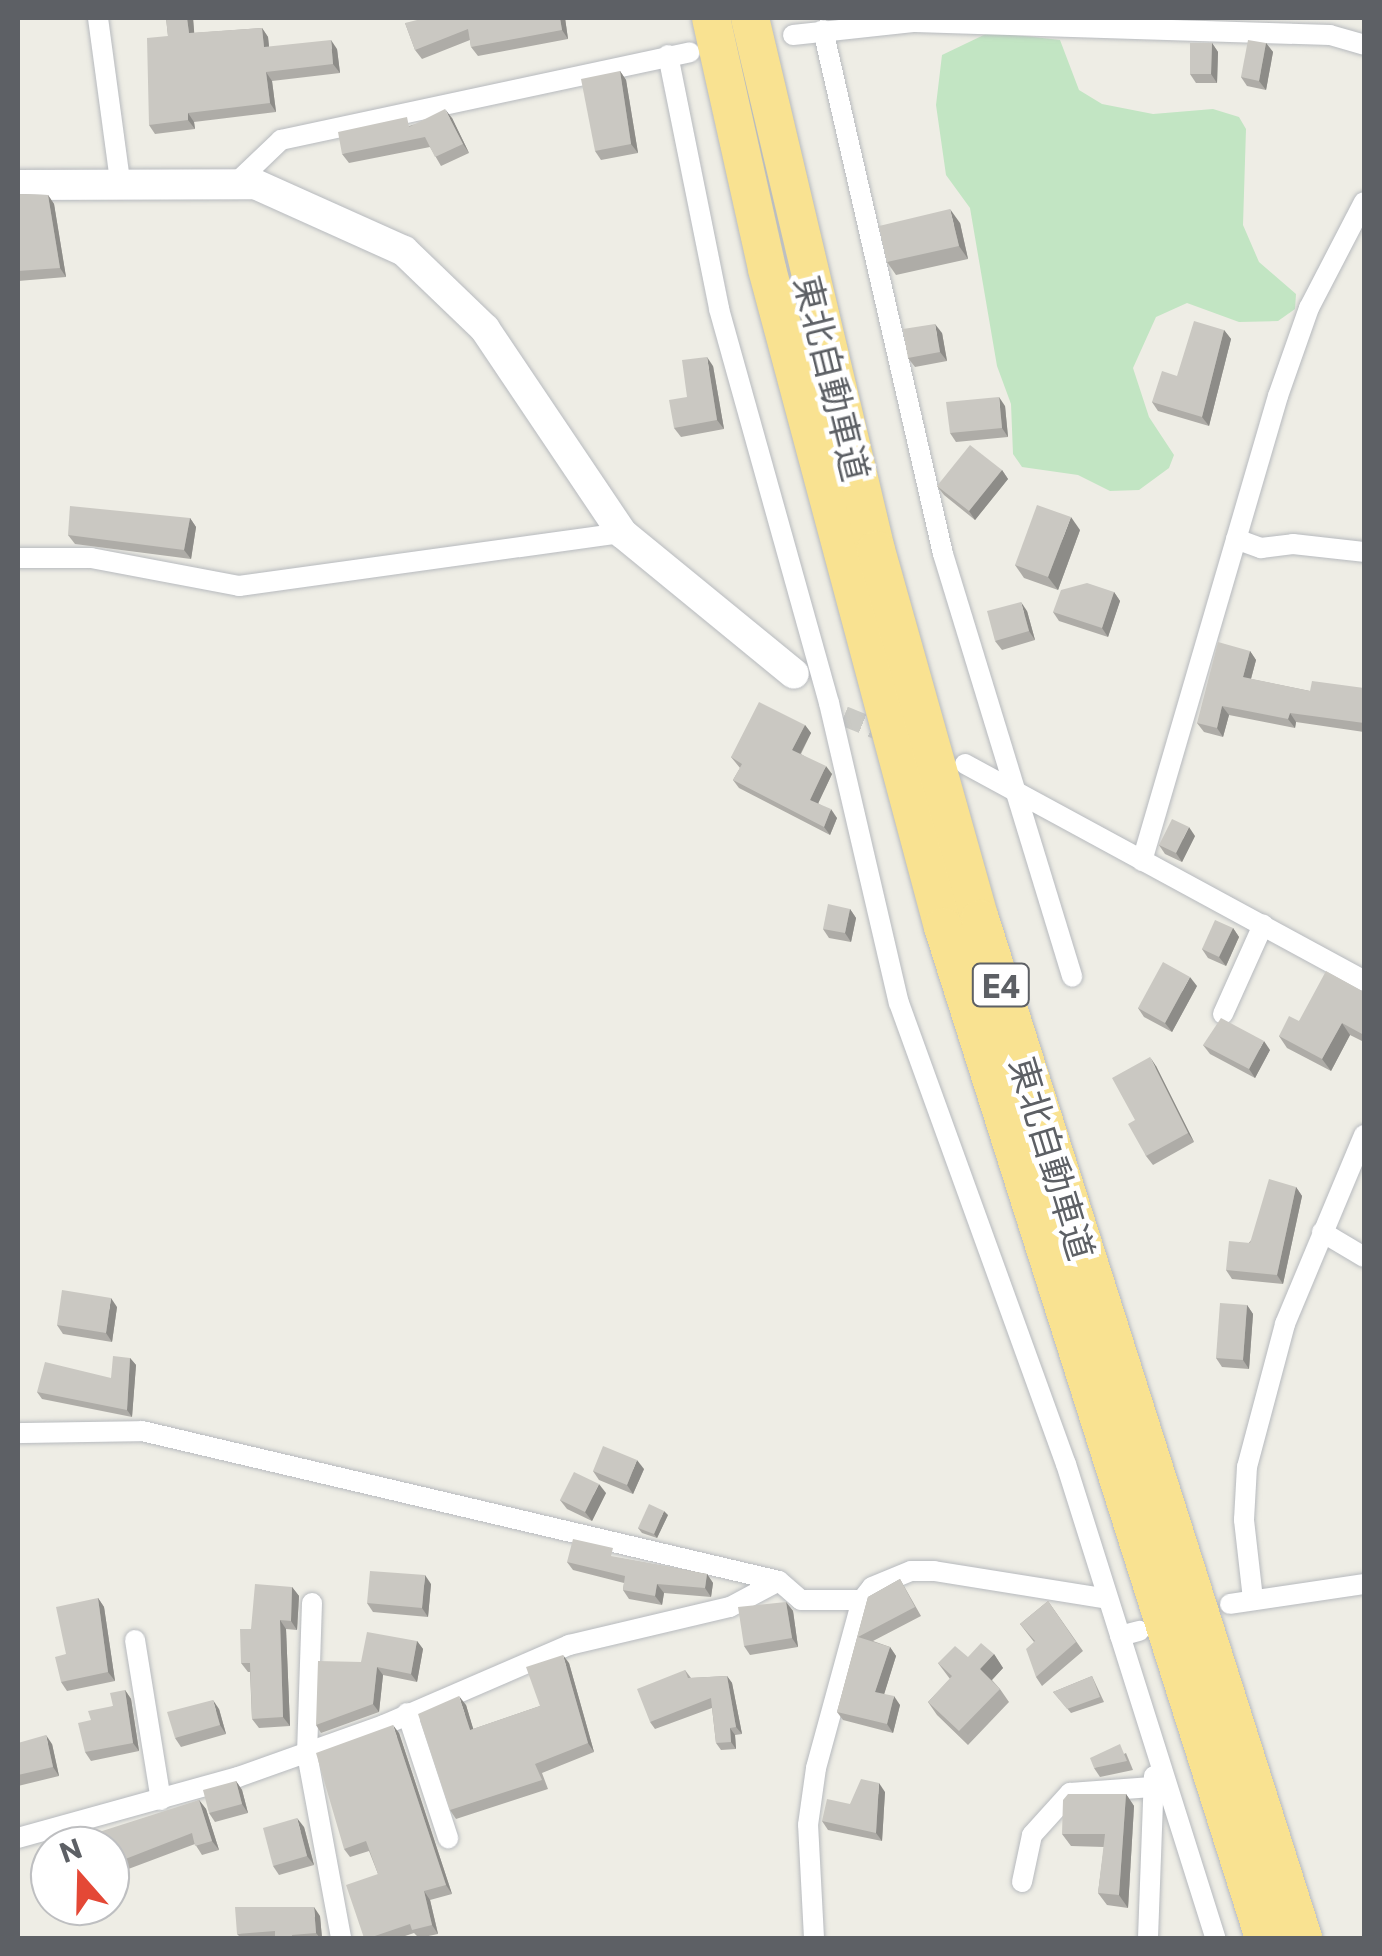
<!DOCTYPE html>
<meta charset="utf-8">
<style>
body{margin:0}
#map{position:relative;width:1382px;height:1956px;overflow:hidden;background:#eeede5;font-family:Commissioner,"Noto Sans JP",sans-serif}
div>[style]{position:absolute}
.green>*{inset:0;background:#c2e5c3}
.street-tunnel>*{height:20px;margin-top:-10px;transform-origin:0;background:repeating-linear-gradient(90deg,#cacac5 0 20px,transparent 0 30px)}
.roads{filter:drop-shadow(0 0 2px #b7babe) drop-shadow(0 0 2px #b7babe)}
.street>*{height:20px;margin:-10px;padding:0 10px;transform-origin:10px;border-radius:10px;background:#fff}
.secondary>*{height:30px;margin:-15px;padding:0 15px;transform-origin:15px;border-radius:15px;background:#fff}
.highway>*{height:38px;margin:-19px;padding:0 19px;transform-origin:19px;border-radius:19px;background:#f9e291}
.wall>*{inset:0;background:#aeaca7}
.shaded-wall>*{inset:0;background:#8d8c88}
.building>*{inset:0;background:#cac8c2}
span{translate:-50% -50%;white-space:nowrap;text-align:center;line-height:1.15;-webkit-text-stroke:9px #fff;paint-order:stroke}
.shield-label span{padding:2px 8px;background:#fff;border:2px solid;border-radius:8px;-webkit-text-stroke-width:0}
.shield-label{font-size:32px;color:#5d6065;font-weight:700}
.street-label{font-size:35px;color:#5d6065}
.frame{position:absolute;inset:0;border:20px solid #5d6065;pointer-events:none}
.north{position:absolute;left:30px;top:1826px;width:100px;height:100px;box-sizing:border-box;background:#fff;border:2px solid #bebfc1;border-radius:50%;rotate:340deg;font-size:28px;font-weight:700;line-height:40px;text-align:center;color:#5d6065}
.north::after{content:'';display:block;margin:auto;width:35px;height:45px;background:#e44836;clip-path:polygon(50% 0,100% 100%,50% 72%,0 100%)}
</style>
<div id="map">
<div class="green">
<div style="clip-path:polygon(990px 32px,1060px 40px,1079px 90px,1102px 104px,1153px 114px,1213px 109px,1239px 117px,1246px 129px,1243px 225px,1259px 262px,1296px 294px,1295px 309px,1278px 321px,1239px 322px,1187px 303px,1156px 317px,1133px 368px,1149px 417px,1174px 455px,1169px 468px,1139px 490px,1110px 491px,1078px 475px,1022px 467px,1013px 454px,1011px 404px,997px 366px,970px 208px,946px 175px,936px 105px,942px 55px)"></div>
</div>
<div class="street-tunnel">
<div style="left:844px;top:716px;width:53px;rotate:22.2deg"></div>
</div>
<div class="roads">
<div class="street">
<div style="left:98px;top:18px;width:164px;rotate:82.3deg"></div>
<div style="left:823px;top:30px;width:538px;rotate:77.1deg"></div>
<div style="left:943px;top:554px;width:442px;rotate:73deg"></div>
<div style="left:793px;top:35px;width:123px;rotate:-6.1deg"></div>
<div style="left:915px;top:22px;width:415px;rotate:1.8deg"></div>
<div style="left:1330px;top:35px;width:35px;rotate:16deg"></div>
<div style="left:668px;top:55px;width:259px;rotate:78.6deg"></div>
<div style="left:719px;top:309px;width:409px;rotate:74.4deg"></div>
<div style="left:829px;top:703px;width:308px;rotate:76.9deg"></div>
<div style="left:899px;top:1003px;width:490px;rotate:70.1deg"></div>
<div style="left:1066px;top:1464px;width:497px;rotate:72.5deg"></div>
<div style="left:237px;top:182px;width:61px;rotate:-43.7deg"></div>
<div style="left:281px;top:140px;width:418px;rotate:-12.1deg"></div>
<div style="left:1236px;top:539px;width:27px;rotate:20deg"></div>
<div style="left:1261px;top:548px;width:32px;rotate:-7deg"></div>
<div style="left:1293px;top:544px;width:71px;rotate:6.4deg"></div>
<div style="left:18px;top:558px;width:73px"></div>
<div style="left:91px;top:558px;width:151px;rotate:10.7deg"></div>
<div style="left:239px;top:586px;width:387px;rotate:-7.9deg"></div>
<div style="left:965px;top:764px;width:454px;rotate:28.5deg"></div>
<div style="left:1142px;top:861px;width:484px;rotate:-73.7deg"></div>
<div style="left:1278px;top:396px;width:93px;rotate:-70.6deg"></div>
<div style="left:1309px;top:308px;width:119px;rotate:-62.6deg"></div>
<div style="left:1223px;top:1014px;width:98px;rotate:-65.8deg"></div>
<div style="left:1322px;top:1232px;width:49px;rotate:30.8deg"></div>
<div style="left:18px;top:1433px;width:124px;rotate:-0.9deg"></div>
<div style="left:142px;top:1431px;width:654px;rotate:13.25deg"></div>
<div style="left:1253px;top:1599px;width:80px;rotate:-96.5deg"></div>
<div style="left:1244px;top:1520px;width:53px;rotate:-86.8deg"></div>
<div style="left:1247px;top:1467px;width:148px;rotate:-75.1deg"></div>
<div style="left:1285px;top:1324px;width:205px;rotate:-67.3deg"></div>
<div style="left:312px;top:1603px;width:151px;rotate:91.9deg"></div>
<div style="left:307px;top:1754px;width:187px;rotate:79.5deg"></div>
<div style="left:1230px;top:1604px;width:135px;rotate:-8.5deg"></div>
<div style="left:1120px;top:1636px;width:20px;rotate:-15deg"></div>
<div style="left:135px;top:1640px;width:162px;rotate:80.8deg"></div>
<div style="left:407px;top:1713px;width:132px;rotate:71.8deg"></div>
<div style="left:18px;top:1838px;width:228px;rotate:-15.5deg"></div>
<div style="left:238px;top:1777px;width:155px;rotate:-19.6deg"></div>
<div style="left:384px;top:1725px;width:202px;rotate:-23.4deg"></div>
<div style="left:569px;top:1645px;width:165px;rotate:-13.3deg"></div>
<div style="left:730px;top:1607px;width:55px;rotate:-28deg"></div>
<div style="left:779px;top:1581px;width:29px;rotate:41deg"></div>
<div style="left:801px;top:1600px;width:61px"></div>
<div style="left:1022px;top:1882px;width:48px;rotate:-78deg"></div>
<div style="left:1032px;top:1835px;width:57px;rotate:-47.9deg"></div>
<div style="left:1070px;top:1793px;width:82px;rotate:-4.2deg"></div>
<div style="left:814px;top:1938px;width:113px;rotate:-93deg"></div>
<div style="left:808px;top:1825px;width:58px;rotate:-82deg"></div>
<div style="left:816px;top:1768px;width:174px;rotate:-74.7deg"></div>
<div style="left:862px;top:1600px;width:16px;rotate:-52deg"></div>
<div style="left:872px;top:1587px;width:42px;rotate:-22.3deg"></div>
<div style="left:911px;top:1571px;width:23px"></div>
<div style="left:934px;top:1571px;width:176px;rotate:9.1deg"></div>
<div style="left:1148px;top:1938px;width:162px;rotate:-87.9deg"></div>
</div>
<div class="secondary">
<div style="left:18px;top:185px;width:237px;rotate:-0.2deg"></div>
<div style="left:255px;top:184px;width:163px;rotate:24.2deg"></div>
<div style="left:404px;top:251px;width:112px;rotate:43.9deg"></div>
<div style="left:485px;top:329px;width:246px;rotate:56.1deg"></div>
<div style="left:622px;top:533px;width:222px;rotate:39.3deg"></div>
</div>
<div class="highway">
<div style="left:711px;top:18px;width:257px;rotate:77.4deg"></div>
<div style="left:767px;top:269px;width:681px;rotate:75.03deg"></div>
<div style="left:943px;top:927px;width:1061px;rotate:72.38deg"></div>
<div style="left:750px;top:18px;width:547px;rotate:76.68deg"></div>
<div style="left:876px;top:550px;width:383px;rotate:74.3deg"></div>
<div style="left:980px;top:919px;width:1069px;rotate:72.41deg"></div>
</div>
</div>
<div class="wall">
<div style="clip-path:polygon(166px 18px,193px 18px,194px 33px,262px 28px,268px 37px,269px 47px,337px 49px,340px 73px,272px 81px,276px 112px,194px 122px,195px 129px,155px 134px,149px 125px,168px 36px)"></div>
<div style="clip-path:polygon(565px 18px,568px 39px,478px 56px,471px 47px,470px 40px,422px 59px,415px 50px,405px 23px)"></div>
<div style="clip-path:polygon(1212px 43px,1218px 52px,1217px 83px,1196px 83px,1190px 74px)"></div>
<div style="clip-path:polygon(1266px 43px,1273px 52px,1266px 90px,1247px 86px,1241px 77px)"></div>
<div style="clip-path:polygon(620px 71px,626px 80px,638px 153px,601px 160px,595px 151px)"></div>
<div style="clip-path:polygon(452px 118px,469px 153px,441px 166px,430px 147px,349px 163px,342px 154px,412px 125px)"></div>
<div style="clip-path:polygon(18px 194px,48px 195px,54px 204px,66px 277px,18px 281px)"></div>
<div style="clip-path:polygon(960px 223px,968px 259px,896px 275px,887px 262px)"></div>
<div style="clip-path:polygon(1224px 330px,1231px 339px,1209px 426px,1158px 411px,1152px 402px)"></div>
<div style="clip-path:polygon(942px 333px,947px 361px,915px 367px,908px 358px)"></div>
<div style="clip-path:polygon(713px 366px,724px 429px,681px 437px,674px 428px,687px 397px)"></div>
<div style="clip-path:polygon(1005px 406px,1008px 437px,956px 442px,950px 433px)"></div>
<div style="clip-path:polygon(1002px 470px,1008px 479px,975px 520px,944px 495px,937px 486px)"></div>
<div style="clip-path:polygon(190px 518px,196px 527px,191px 559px,75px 544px,68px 535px)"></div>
<div style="clip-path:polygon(1080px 530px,1058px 590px,1024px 578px,1015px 565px)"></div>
<div style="clip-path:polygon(1114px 592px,1120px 601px,1108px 637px,1059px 621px,1053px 612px)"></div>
<div style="clip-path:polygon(1027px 611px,1035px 640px,1002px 650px,995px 641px)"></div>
<div style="clip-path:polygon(1250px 651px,1256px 660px,1251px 679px,1310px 691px,1364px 688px,1364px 732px,1296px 722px,1295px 728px,1229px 715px,1223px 737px,1204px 732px,1197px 723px)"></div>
<div style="clip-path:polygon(805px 725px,811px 733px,801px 754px,832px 774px,818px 803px,837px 818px,830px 835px,739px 788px,733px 780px,740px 768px,731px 757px)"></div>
<div style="clip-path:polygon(1195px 836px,1182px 862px,1165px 854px,1159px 845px)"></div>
<div style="clip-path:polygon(850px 909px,856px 918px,851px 942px,829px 938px,823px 929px)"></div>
<div style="clip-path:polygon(1233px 928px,1239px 937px,1226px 966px,1208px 958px,1202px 949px)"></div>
<div style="clip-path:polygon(1197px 986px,1172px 1032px,1144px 1017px,1138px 1008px)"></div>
<div style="clip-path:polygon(1364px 992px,1364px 1042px,1350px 1035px,1331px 1071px,1287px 1048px,1279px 1036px,1299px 1021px)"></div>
<div style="clip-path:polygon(1203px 1045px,1270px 1050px,1255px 1078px,1210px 1054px)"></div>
<div style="clip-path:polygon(1156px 1066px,1194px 1142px,1153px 1165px,1146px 1156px,1135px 1120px)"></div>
<div style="clip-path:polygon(1296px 1187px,1302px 1196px,1283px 1284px,1232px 1279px,1226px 1270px)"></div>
<div style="clip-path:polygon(1247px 1305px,1253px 1314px,1249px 1369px,1222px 1367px,1216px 1358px)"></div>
<div style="clip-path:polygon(117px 1307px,112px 1342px,63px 1334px,57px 1325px)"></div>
<div style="clip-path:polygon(130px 1358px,136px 1365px,132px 1417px,42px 1399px,37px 1392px,111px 1378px)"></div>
<div style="clip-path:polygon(644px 1469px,633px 1494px,599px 1480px,593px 1471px)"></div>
<div style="clip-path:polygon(606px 1493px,592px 1521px,567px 1509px,560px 1500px)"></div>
<div style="clip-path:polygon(668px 1515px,657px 1538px,642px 1533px,638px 1528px)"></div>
<div style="clip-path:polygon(619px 1558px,707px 1574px,713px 1583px,711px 1597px,664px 1593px,662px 1605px,629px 1599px,623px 1590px,624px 1583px,573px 1570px,567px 1562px)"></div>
<div style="clip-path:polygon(900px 1579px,921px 1616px,873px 1641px,890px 1647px,896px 1656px,884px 1694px,900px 1705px,893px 1733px,843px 1720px,837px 1712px,868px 1597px)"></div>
<div style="clip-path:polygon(431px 1584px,428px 1617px,373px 1612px,367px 1603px)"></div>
<div style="clip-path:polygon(292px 1587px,299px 1596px,297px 1630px,286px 1629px,290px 1726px,259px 1728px,252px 1719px,250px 1672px,248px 1672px,241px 1663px,251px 1629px)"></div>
<div style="clip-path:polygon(98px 1598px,104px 1607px,115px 1681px,67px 1691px,61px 1682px,66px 1654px)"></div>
<div style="clip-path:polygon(1048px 1601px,1083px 1651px,1042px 1686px,1036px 1677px,1034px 1642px,1020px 1624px)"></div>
<div style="clip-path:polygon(786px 1602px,793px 1611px,798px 1647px,750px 1655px,744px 1646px)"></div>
<div style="clip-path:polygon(417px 1641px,423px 1649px,417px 1682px,383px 1675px,379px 1712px,321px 1733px,316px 1725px,361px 1662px)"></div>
<div style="clip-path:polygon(994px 1654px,1003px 1668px,992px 1680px,1000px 1689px,1009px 1702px,968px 1745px,937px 1715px,928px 1702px,950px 1679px,938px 1663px,968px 1657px)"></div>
<div style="clip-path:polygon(569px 1663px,594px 1752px,542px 1773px,548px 1789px,456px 1819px,450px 1810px,466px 1705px,473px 1729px,540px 1706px)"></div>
<div style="clip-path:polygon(685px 1670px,691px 1678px,727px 1676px,732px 1683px,742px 1734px,735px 1735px,736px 1749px,721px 1750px,716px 1743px,712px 1708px,655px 1729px,650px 1722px)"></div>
<div style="clip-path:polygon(1092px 1676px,1104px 1702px,1071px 1713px,1053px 1692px)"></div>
<div style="clip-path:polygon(125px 1690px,131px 1699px,139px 1751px,91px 1761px,85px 1752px,91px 1720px,113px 1706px)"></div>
<div style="clip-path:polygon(219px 1709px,226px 1734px,181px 1747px,175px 1738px)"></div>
<div style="clip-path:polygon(399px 1733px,452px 1894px,430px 1900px,438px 1934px,419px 1938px,414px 1933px,399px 1938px,364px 1938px,378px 1874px,369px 1851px,350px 1857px,344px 1849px)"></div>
<div style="clip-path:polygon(18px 1743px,52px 1744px,59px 1776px,18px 1786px)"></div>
<div style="clip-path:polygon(1126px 1753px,1133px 1770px,1100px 1777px,1094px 1768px)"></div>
<div style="clip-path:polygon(236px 1781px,242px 1790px,248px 1813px,215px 1822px,209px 1813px)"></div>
<div style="clip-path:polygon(885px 1792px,882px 1841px,828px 1830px,822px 1821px,850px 1804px)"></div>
<div style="clip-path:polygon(1126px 1794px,1134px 1806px,1128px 1908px,1107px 1905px,1098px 1893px,1104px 1847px,1071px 1846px,1062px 1834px)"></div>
<div style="clip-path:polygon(199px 1800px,206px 1809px,219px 1850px,202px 1855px,195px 1844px,115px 1874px,110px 1867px,110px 1846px)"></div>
<div style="clip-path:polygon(304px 1827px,314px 1865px,279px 1875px,273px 1866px)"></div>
<div style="clip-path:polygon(320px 1916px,322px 1938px,241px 1938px,237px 1934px)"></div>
</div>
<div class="shaded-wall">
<div style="clip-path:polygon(187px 18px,193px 18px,195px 42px,189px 33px)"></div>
<div style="clip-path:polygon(560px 18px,565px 18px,568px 39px,562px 30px)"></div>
<div style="clip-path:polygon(262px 28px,268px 37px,270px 56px,264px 47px)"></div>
<div style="clip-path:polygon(331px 40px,337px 49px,340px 73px,333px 64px)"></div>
<div style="clip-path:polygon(1212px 43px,1218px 52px,1217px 83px,1211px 74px)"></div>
<div style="clip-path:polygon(1266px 43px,1273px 52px,1266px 90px,1259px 81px)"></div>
<div style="clip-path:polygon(620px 71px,626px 80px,638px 153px,631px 144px)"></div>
<div style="clip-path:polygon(266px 72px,272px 81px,276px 112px,270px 103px)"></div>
<div style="clip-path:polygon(445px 109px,452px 118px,469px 153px,463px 144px)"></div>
<div style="clip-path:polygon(188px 113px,194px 122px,195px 129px,188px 120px)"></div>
<div style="clip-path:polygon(48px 195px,54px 204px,66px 277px,60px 268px)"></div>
<div style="clip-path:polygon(950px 209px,960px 223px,968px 259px,959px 246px)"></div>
<div style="clip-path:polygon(935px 324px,942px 333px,947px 361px,940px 352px)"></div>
<div style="clip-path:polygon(1224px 330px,1231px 339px,1209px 426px,1202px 417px)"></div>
<div style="clip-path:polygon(707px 357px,713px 366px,724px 429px,717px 420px)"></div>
<div style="clip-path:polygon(999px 397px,1005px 406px,1008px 437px,1002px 428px)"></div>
<div style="clip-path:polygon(1002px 470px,1008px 479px,975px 520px,969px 511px)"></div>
<div style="clip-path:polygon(1071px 517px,1080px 530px,1058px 590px,1048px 577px)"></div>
<div style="clip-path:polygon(190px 518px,196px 527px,191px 559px,184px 550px)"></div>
<div style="clip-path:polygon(1114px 592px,1120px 601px,1108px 637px,1102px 628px)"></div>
<div style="clip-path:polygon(1021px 602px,1027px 611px,1035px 640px,1029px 631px)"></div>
<div style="clip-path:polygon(1250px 651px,1256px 660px,1249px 686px,1243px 677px)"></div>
<div style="clip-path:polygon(1222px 706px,1229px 715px,1223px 737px,1217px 728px)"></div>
<div style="clip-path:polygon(1290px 713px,1296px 722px,1295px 728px,1288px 719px)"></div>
<div style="clip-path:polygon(805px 725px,811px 733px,798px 758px,792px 750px)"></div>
<div style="clip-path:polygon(826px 766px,832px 774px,816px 808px,810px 800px)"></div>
<div style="clip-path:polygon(831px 809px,837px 818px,830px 835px,824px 827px)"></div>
<div style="clip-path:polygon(1189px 827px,1195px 836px,1182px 862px,1176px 853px)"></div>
<div style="clip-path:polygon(850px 909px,856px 918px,851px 942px,845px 933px)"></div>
<div style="clip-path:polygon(1233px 928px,1239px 937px,1226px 966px,1219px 957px)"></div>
<div style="clip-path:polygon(1190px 977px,1197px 986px,1172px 1032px,1165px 1023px)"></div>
<div style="clip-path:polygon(1342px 1023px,1350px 1035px,1331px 1071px,1322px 1059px)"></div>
<div style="clip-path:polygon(1264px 1041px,1270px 1050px,1255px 1078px,1249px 1069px)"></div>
<div style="clip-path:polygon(1150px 1057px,1156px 1066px,1194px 1142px,1188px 1133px)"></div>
<div style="clip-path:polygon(1296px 1187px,1302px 1196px,1283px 1284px,1277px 1275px)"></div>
<div style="clip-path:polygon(111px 1298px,117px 1307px,112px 1342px,106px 1333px)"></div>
<div style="clip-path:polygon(1247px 1305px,1253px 1314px,1249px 1369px,1243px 1360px)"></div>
<div style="clip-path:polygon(130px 1358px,136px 1365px,132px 1417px,127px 1410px)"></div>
<div style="clip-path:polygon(637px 1460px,644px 1469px,633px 1494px,627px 1485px)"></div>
<div style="clip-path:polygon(599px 1484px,606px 1493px,592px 1521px,585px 1512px)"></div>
<div style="clip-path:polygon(664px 1511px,668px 1515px,657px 1538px,654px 1534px)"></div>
<div style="clip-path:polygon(707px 1574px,713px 1583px,711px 1597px,705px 1588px)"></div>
<div style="clip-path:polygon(425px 1575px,431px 1584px,428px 1617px,422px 1608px)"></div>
<div style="clip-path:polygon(657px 1584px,664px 1593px,662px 1605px,655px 1596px)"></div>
<div style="clip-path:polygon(292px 1587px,299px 1596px,297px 1630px,291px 1621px)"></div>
<div style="clip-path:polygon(98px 1598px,104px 1607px,115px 1681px,108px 1672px)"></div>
<div style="clip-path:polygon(786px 1602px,793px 1611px,798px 1647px,792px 1638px)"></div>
<div style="clip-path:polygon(280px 1620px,286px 1629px,290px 1726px,283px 1717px)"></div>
<div style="clip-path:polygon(417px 1641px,423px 1649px,417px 1682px,411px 1674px)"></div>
<div style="clip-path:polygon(890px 1647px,896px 1656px,882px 1701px,875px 1692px)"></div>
<div style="clip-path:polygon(994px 1654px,1003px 1668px,989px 1683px,980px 1669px)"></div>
<div style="clip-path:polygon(563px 1655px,569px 1663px,594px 1752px,588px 1743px)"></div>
<div style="clip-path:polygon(377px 1667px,383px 1675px,379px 1712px,373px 1704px)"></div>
<div style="clip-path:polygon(727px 1676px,732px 1683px,742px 1734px,736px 1727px)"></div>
<div style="clip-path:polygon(125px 1690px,131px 1699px,139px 1751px,133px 1743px)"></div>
<div style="clip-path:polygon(459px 1696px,466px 1705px,476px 1738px,470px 1730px)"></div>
<div style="clip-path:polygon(894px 1696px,900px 1705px,893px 1733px,887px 1724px)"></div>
<div style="clip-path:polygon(213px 1700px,219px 1709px,226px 1734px,220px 1725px)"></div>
<div style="clip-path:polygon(393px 1725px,399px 1733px,452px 1894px,446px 1885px)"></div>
<div style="clip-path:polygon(730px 1728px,735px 1735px,736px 1749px,731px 1742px)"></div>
<div style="clip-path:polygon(46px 1735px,52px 1744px,59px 1776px,53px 1767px)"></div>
<div style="clip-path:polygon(236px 1781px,242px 1790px,248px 1813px,242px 1804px)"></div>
<div style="clip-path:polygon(879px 1783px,885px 1792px,882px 1841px,876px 1833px)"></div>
<div style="clip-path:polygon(1126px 1794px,1134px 1806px,1128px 1908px,1119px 1895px)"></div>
<div style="clip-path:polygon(199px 1800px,206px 1809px,219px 1850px,212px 1841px)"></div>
<div style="clip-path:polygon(297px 1818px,304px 1827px,314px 1865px,307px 1856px)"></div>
<div style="clip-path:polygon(424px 1891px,430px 1900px,438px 1934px,432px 1925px)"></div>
<div style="clip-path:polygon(314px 1907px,320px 1916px,322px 1938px,320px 1938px,316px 1933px)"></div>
</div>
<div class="building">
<div style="clip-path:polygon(166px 18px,187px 18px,189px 33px,262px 28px,264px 47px,331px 40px,333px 64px,266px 72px,270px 103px,188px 113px,188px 120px,149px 125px,147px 38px,168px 36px)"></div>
<div style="clip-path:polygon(425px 18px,560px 18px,562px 30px,471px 47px,468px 29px,415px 50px,405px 23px)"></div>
<div style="clip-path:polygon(1248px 40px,1266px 43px,1259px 81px,1241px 77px)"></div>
<div style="clip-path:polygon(1190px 43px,1212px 43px,1211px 74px,1190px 74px)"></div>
<div style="clip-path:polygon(620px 71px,631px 144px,595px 151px,581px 79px)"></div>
<div style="clip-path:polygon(445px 109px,463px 144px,435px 157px,425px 137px,342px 154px,338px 132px,407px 117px,409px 127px)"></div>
<div style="clip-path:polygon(18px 194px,48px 195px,60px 268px,18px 271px)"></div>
<div style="clip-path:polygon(950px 209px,959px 246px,887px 262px,879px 226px)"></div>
<div style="clip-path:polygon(1194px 321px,1224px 330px,1202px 417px,1152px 402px,1162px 371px,1177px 376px)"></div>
<div style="clip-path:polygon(935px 324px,940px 352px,908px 358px,903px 329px)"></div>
<div style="clip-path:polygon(707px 357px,717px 420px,674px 428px,669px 400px,687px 397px,682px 360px)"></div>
<div style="clip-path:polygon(999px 397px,1002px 428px,950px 433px,946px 402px)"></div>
<div style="clip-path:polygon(970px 445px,1002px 470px,969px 511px,937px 486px)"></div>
<div style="clip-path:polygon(1037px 505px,1071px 517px,1048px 577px,1015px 565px)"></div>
<div style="clip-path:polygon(70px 506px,190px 518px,184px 550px,68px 535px)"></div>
<div style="clip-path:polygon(1087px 583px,1114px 592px,1102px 628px,1053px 612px,1061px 590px)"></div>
<div style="clip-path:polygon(1021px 602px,1029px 631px,995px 641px,987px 611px)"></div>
<div style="clip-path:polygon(1218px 642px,1250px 651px,1243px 677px,1310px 691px,1312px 681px,1364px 688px,1364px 723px,1290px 713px,1288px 719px,1222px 706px,1217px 728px,1197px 723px)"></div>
<div style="clip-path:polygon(759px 702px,805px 725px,792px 750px,826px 766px,810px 800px,831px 809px,824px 827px,733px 780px,742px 764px,731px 757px)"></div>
<div style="clip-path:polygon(1172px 819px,1189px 827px,1176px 853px,1159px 845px)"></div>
<div style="clip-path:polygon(828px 904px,850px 909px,845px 933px,823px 929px)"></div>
<div style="clip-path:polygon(1215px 920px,1233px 928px,1219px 957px,1202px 949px)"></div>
<div style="clip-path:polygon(1163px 962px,1190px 977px,1165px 1023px,1138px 1008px)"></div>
<div style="clip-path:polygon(1326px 971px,1364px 992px,1364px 1035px,1342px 1023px,1322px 1059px,1279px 1036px,1289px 1016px,1299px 1021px)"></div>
<div style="clip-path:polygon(1221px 1018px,1264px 1041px,1249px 1069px,1203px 1045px)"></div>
<div style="clip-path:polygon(1150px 1057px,1188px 1133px,1146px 1156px,1128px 1124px,1135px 1120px,1112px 1078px)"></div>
<div style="clip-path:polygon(1269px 1179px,1296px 1187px,1277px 1275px,1226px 1270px,1229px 1241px,1250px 1243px)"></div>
<div style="clip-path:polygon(62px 1290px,111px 1298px,106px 1333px,57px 1325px)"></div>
<div style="clip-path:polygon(1220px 1303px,1247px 1305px,1243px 1360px,1216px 1358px)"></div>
<div style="clip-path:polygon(113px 1356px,130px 1358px,127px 1410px,37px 1392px,45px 1362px,111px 1378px)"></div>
<div style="clip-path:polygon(603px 1446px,637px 1460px,627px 1485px,593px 1471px)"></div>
<div style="clip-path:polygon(574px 1472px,599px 1484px,585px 1512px,560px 1500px)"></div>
<div style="clip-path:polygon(649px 1504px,664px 1511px,654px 1534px,638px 1528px)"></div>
<div style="clip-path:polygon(573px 1539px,613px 1548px,611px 1556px,707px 1574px,705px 1588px,657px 1584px,655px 1596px,623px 1590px,625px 1576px,567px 1562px)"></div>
<div style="clip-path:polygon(370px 1571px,425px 1575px,422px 1608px,367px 1603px)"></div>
<div style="clip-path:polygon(900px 1579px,915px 1607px,858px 1637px,890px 1647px,875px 1692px,894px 1696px,887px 1724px,837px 1712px,868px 1597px)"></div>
<div style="clip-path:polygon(255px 1584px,292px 1587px,291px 1621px,280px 1620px,283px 1717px,252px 1719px,250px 1663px,241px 1663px,240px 1629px,251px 1629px)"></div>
<div style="clip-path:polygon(98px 1598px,108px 1672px,61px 1682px,55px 1657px,66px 1654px,56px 1607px)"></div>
<div style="clip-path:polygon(1048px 1601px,1076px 1642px,1036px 1677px,1026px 1649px,1035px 1641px,1020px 1624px)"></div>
<div style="clip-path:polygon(786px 1602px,792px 1638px,744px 1646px,738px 1607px)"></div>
<div style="clip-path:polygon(367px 1632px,417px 1641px,411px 1674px,377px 1667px,373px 1704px,316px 1725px,318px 1661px,361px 1662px)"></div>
<div style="clip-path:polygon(981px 1643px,994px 1654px,980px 1669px,1000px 1689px,959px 1731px,928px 1702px,952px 1676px,938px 1663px,955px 1646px,968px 1657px)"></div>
<div style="clip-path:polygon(563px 1655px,588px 1743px,535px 1764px,542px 1780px,450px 1810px,418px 1714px,459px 1696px,470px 1730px,540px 1706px,526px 1667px)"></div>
<div style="clip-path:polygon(685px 1670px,688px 1678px,727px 1676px,736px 1727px,730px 1728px,731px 1742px,716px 1743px,711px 1698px,650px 1722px,637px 1689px)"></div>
<div style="clip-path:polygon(1092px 1676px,1100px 1697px,1067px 1709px,1053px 1692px)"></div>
<div style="clip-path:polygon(125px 1690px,133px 1743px,85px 1752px,78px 1723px,91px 1720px,88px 1711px,113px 1706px,110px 1693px)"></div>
<div style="clip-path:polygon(213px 1700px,220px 1725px,175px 1738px,167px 1712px)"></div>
<div style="clip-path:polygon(393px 1725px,446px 1885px,424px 1891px,432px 1925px,412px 1930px,410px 1924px,369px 1938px,364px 1938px,346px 1885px,378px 1874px,366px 1841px,344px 1849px,316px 1753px)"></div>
<div style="clip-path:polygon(46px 1735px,53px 1767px,18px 1775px,18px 1743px)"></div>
<div style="clip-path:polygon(1120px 1744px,1127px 1761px,1094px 1768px,1090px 1758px)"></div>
<div style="clip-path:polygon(861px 1779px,879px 1783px,876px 1833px,822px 1821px,827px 1799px,850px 1804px)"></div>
<div style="clip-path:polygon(236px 1781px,242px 1804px,209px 1813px,203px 1790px)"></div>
<div style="clip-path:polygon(1068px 1794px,1126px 1794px,1119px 1895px,1098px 1893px,1105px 1834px,1062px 1834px,1063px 1800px)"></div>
<div style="clip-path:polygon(199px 1800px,212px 1841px,195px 1846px,192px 1833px,110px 1865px,110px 1846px,103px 1846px,99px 1832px)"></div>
<div style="clip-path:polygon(297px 1818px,307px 1856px,273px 1866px,263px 1828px)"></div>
<div style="clip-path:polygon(235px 1907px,314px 1907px,316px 1933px,292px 1935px,292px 1938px,275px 1938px,275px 1931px,237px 1934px)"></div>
</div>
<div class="shield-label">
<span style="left:1001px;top:985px">E4</span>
</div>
<div class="street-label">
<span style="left:833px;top:378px;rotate:76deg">東北自動車道</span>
<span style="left:1053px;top:1158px;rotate:73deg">東北自動車道</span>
</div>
<div class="frame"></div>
<div class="north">N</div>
</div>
